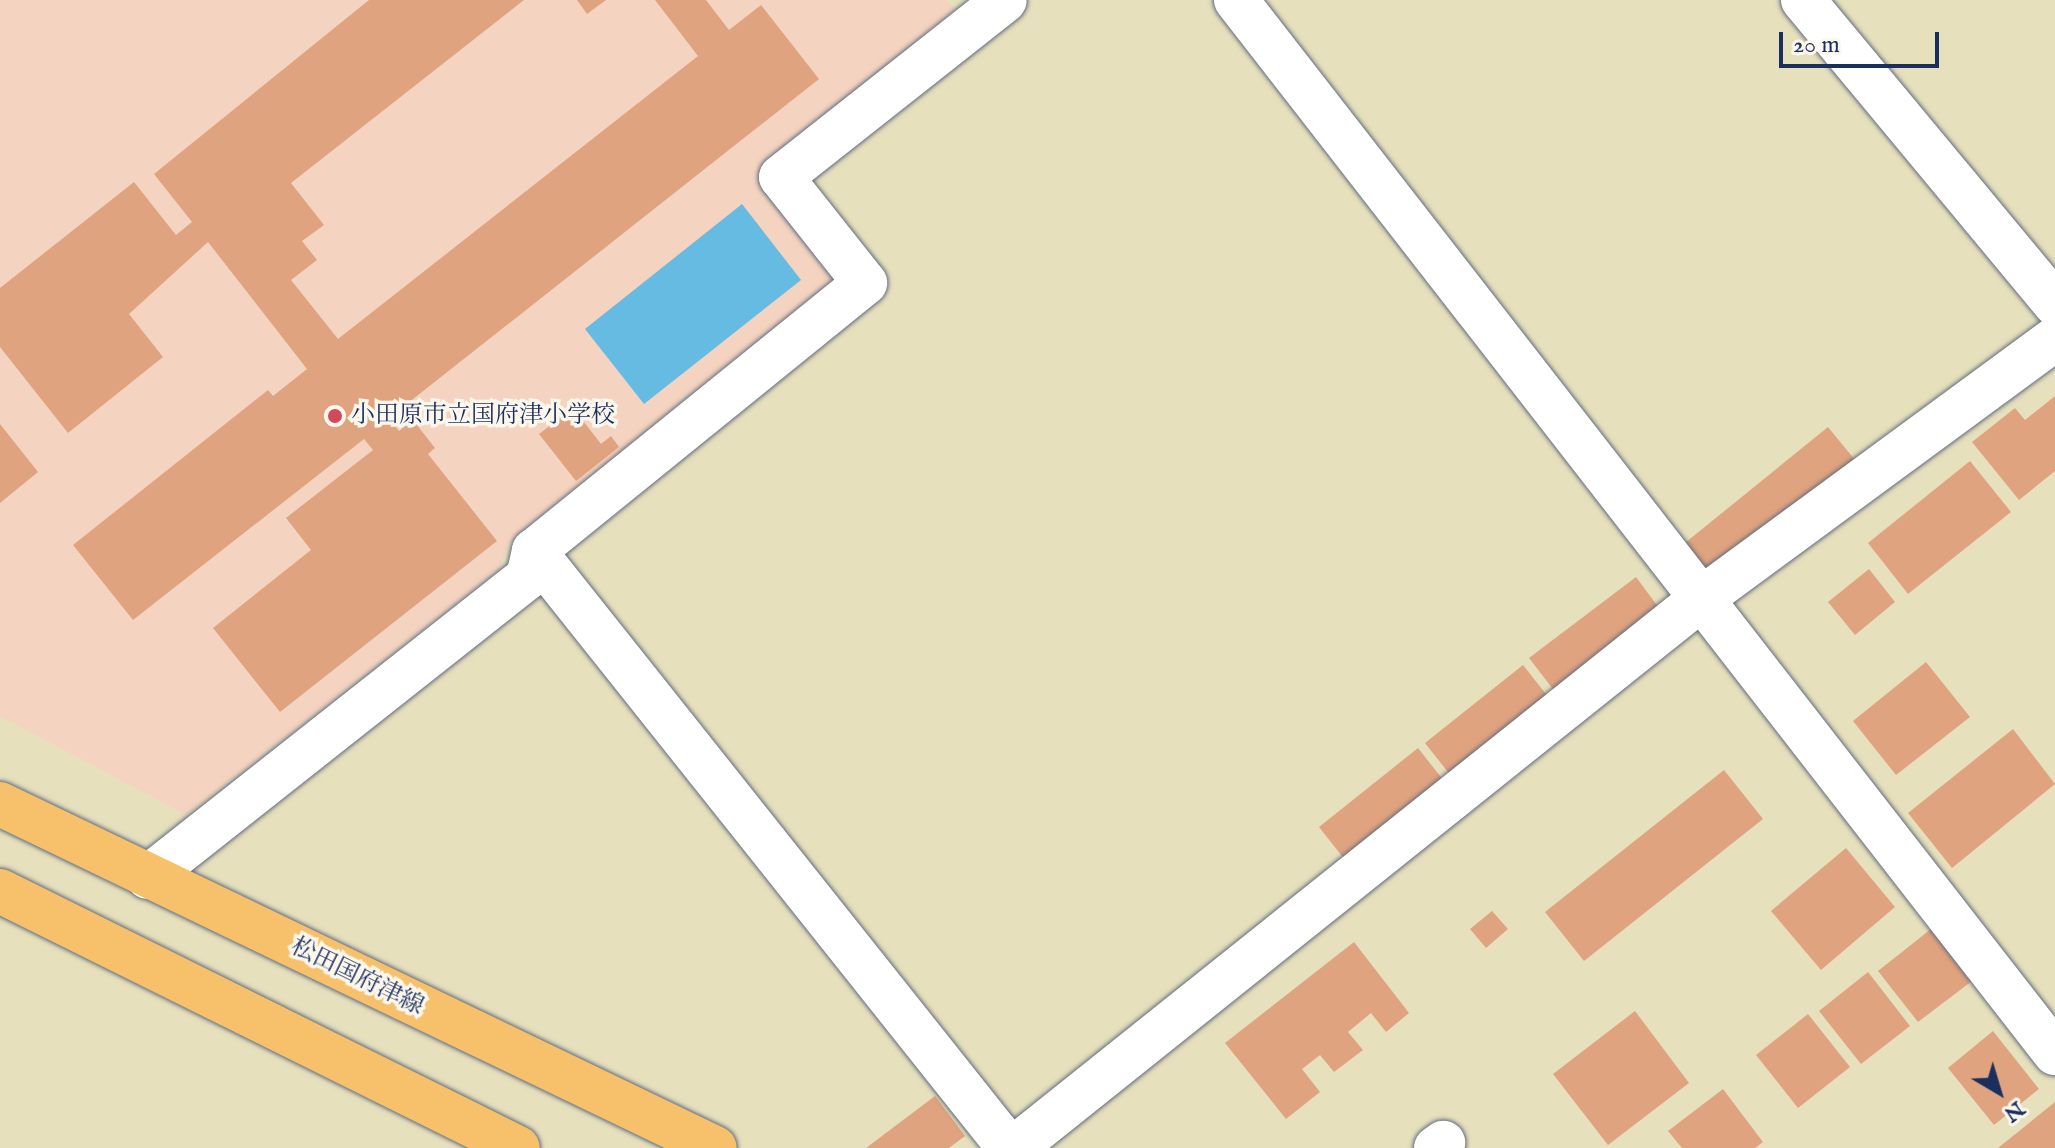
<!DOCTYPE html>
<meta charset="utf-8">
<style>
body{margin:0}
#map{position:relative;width:2055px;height:1148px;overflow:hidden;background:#e7e0bd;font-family:"IM FELL English","Noto Serif JP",serif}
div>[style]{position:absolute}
.built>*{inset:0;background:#f4d3c0}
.water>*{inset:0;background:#66bbe2}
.building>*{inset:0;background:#e0a37f}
.roads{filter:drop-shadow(0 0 2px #626d7f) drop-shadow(0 0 2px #626d7f)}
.minor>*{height:44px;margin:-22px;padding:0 22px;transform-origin:22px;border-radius:22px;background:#fff}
.major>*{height:44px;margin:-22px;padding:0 22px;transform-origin:22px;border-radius:22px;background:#f7c06b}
.dots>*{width:22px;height:22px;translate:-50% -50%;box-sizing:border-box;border:4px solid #fbf7ec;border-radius:50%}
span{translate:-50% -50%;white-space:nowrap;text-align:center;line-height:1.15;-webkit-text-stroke:7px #fbf7ec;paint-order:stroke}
.poi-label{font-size:24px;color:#1b2f5e}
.left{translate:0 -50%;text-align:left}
.street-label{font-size:24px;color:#1b2f5e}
.north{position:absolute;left:1959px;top:1052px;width:80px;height:80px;-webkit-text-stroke:6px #fbf7ec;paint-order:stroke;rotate:142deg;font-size:22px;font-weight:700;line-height:32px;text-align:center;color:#1b2f5e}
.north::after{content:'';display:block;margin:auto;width:28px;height:36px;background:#1b2f5e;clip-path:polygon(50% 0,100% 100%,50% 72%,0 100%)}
.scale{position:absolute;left:1779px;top:32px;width:160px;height:36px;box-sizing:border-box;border:4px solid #1b2f5e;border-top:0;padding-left:10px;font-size:24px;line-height:28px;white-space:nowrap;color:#1b2f5e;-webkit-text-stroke:6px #fbf7ec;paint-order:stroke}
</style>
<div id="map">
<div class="built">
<div style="clip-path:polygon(0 0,947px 0,962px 20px,765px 176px,835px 266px,833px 289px,509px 543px,499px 570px,186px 815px,0 716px)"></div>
</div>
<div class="water">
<div style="clip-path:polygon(742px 204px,801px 280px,644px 404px,585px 329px)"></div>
</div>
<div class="building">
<div style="clip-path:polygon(369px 0,524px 0,291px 183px,324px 225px,302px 241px,317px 260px,291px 280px,338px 339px,698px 56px,655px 0,706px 0,729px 30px,761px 5px,819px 79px,389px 418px,399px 431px,413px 420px,435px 448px,428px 454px,497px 541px,280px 712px,213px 628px,311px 550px,286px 518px,373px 450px,364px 439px,133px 620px,73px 545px,268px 390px,273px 396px,307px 369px,208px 242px,129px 314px,163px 357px,68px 433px,0 347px,0 288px,134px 182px,176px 235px,192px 222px,154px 174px)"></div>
<div style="clip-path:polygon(577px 0,606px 0,587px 14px)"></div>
<div style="clip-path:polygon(2055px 396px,2055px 471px,2019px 500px,1972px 442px,2015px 408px,2025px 420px)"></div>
<div style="clip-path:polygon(573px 408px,601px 444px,611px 436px,619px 447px,576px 481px,539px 434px)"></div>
<div style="clip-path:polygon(0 424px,38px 472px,0 503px)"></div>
<div style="clip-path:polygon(1828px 427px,1855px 460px,1707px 580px,1680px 547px)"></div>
<div style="clip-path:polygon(1970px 461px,2011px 512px,1908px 594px,1868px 543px)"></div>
<div style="clip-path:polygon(1869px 569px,1895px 602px,1855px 635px,1828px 602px)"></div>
<div style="clip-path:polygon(1636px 577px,1665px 616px,1559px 697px,1529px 658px)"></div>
<div style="clip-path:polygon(1926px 662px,1970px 717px,1896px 775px,1853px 721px)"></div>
<div style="clip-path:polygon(1523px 665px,1553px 703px,1455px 781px,1425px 743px)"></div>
<div style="clip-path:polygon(2013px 729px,2055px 784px,1952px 868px,1908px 813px)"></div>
<div style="clip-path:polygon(1418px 748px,1448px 786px,1349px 865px,1319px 827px)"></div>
<div style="clip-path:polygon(1724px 770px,1763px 819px,1584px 961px,1545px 912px)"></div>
<div style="clip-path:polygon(1846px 848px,1895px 907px,1821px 970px,1771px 911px)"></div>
<div style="clip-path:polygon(1492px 911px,1508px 929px,1486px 948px,1470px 929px)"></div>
<div style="clip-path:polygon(1931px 929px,1972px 981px,1918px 1022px,1878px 971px)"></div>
<div style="clip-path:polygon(1354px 942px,1409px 1013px,1386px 1032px,1371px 1013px,1348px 1032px,1363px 1050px,1334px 1072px,1320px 1055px,1302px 1069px,1320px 1092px,1286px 1119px,1225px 1043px)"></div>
<div style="clip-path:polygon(1868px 972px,1910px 1026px,1861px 1064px,1819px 1011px)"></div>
<div style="clip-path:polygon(1635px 1011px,1689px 1083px,1608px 1145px,1553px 1074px)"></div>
<div style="clip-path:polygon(1808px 1014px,1850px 1067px,1798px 1108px,1756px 1055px)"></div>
<div style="clip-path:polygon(1993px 1031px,2039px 1089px,1994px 1125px,1948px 1068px)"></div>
<div style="clip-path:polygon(1723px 1089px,1763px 1142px,1755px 1148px,1682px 1148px,1668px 1131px)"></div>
<div style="clip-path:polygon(935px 1096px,965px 1136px,949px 1148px,866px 1148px)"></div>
<div style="clip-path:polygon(2055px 1102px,2055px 1148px,1998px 1148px)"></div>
</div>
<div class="roads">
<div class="minor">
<div style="left:1236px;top:0;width:1334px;rotate:52.13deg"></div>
<div style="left:1803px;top:0;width:395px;rotate:50.3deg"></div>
<div style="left:534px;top:551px;width:763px;rotate:51.49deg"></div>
<div style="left:148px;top:877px;width:484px;rotate:-38.3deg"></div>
<div style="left:528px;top:577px;width:27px;rotate:-77deg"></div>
<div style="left:534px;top:551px;width:426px;rotate:-39deg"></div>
<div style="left:865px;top:283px;width:135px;rotate:-128.4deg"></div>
<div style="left:781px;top:177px;width:285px;rotate:-38.3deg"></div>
<div style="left:1014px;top:1148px;width:879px;rotate:-38.63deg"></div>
<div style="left:1701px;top:599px;width:439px;rotate:-36.3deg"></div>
<div style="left:1436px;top:1148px;width:9px;rotate:-36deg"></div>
</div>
<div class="major">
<div style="left:0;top:804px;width:793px;rotate:25.69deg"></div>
<div style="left:0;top:891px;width:578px;rotate:26.39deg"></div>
</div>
</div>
<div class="dots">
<div style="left:335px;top:416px;background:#d1495b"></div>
</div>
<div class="poi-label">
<span class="left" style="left:351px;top:416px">小田原市立国府津小学校</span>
</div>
<div class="street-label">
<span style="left:357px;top:977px;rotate:26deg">松田国府津線</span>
</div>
<div class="north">N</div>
<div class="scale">20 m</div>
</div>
